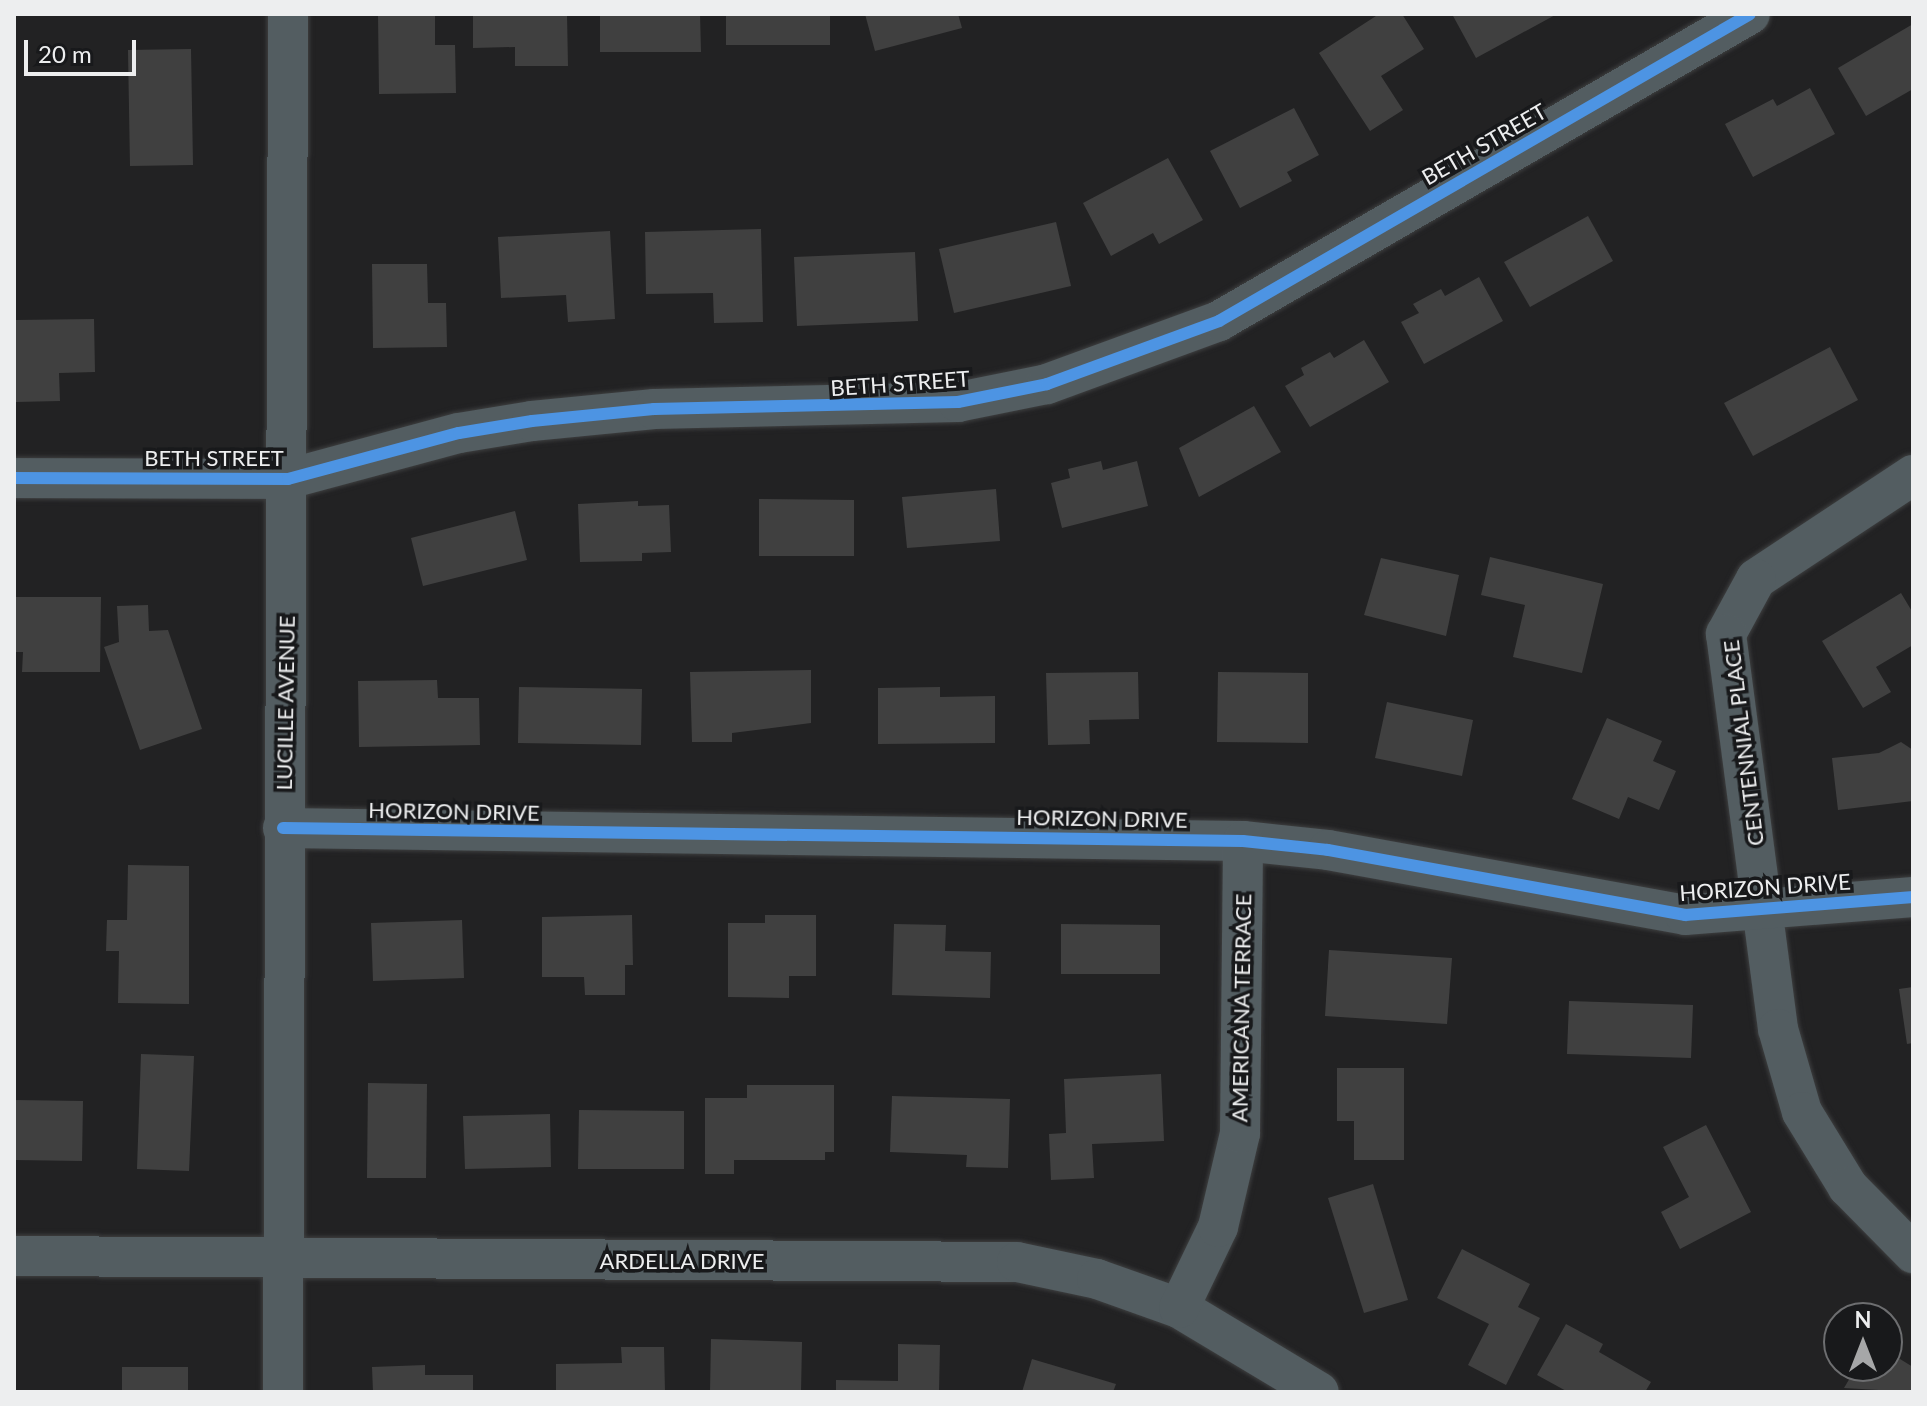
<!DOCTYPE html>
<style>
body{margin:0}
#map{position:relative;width:1927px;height:1406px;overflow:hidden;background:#222223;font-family:Lato,sans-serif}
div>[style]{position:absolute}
.building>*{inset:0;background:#404040}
.roads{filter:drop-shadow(0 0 2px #3e3f40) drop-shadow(0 0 2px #3e3f40)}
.minor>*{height:40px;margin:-20px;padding:0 20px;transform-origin:20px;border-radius:20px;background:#535d61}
.cycleway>*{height:12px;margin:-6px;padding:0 6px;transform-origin:6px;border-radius:6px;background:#4d94e3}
span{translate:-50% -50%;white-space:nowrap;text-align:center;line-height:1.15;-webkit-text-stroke:7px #18191b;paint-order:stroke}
.street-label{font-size:22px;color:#edeeef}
.frame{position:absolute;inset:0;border:16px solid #edeeef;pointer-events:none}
.north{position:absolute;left:1823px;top:1302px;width:80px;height:80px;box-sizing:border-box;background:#18191b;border:2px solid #6d6e70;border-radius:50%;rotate:0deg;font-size:22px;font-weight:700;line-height:32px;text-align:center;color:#edeeef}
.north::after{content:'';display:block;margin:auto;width:28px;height:36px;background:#a6a7a8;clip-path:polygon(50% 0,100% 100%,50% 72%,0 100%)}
.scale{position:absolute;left:24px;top:40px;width:112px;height:36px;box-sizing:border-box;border:4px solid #edeeef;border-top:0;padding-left:10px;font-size:24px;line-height:28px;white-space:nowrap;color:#edeeef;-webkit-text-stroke:6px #18191b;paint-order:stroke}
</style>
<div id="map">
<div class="building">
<div style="clip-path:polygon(378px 14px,435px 14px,435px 45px,455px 45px,456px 93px,379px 94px)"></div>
<div style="clip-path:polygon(473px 14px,567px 14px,568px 66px,515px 66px,515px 47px,473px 48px)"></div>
<div style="clip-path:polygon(600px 14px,700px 14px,701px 52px,600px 52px)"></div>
<div style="clip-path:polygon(726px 14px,830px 14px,830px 45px,726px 45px)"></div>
<div style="clip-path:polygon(865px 14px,958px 14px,962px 28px,875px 51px)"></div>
<div style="clip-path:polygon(1379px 14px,1402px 14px,1424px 49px,1381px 76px,1403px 110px,1370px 131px,1319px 53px)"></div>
<div style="clip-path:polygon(1452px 14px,1557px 14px,1476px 58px)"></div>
<div style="clip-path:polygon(1913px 24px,1913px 89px,1866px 116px,1838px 68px)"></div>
<div style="clip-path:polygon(191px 49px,193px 165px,130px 166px,128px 50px)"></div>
<div style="clip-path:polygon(1810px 88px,1835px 134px,1753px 177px,1725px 124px,1773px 99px,1777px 106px)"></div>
<div style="clip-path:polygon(1294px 108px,1319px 155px,1287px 172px,1292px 181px,1240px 208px,1210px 151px)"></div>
<div style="clip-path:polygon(1168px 158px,1203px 220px,1159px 244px,1153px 233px,1111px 256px,1083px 203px)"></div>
<div style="clip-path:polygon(1588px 216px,1613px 261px,1530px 307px,1504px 262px)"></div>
<div style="clip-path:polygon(1056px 222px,1071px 286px,954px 313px,939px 249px)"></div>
<div style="clip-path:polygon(761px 229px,763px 322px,714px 323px,713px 293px,646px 294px,645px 232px)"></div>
<div style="clip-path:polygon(610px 231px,615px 319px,568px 322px,566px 295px,501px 298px,498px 237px)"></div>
<div style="clip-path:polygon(915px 252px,918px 321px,797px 326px,794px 257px)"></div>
<div style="clip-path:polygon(372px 264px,427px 264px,428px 303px,446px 303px,447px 347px,373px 348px)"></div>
<div style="clip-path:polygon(1479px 277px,1503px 321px,1424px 364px,1401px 322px,1419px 313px,1413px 304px,1441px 289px,1445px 296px)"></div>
<div style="clip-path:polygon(94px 319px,95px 372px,59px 373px,60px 401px,16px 402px,15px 320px)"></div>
<div style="clip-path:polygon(1364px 340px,1389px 382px,1310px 427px,1285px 386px,1304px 375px,1301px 368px,1330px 352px,1334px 358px)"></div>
<div style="clip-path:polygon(1830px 347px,1858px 400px,1753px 456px,1724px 403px)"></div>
<div style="clip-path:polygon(1254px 406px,1281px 452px,1199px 497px,1179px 448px)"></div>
<div style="clip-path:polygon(1101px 461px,1103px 470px,1137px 461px,1148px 506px,1062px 528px,1051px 483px,1070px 478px,1068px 469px)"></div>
<div style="clip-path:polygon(996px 489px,1000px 541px,907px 548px,902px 497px)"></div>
<div style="clip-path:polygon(759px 499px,854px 500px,854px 556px,759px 556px)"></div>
<div style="clip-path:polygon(638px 501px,638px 506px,669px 505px,671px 552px,642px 553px,642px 561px,580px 562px,578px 504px)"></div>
<div style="clip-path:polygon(515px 511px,527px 560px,423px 586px,411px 538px)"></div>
<div style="clip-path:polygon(1490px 557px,1603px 584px,1582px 673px,1513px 657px,1525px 605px,1481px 595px)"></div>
<div style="clip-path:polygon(1381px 558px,1459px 575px,1446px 636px,1364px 615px)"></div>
<div style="clip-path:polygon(1901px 593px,1913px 613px,1913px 645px,1876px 667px,1891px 692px,1863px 708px,1822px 641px)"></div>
<div style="clip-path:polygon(14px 597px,101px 597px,100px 672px,22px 672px,23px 652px,14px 652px)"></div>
<div style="clip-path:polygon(148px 605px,149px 631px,168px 630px,202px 729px,140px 750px,104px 647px,119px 642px,117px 606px)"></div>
<div style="clip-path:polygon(811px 670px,811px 723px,732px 733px,732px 742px,692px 742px,690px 672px)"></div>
<div style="clip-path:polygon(1138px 672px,1139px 719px,1089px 720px,1090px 744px,1048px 745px,1046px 673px)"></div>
<div style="clip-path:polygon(1218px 672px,1308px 673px,1308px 743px,1217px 742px)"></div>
<div style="clip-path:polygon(437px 680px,438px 698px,479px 698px,480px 745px,359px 747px,358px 681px)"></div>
<div style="clip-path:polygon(519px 687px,642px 689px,641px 745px,518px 743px)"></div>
<div style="clip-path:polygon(940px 687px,940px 697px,995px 696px,995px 743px,878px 744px,878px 688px)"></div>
<div style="clip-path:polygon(1387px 702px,1473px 720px,1462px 776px,1375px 758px)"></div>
<div style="clip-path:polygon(1607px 718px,1662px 741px,1653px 761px,1676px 771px,1659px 810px,1628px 797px,1619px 819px,1572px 799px)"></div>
<div style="clip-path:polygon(1901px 742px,1913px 750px,1913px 801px,1838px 810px,1832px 758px,1879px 753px)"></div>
<div style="clip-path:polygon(128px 865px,189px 866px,189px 1004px,118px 1003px,119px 951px,106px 951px,107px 920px,127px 920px)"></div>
<div style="clip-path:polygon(632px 915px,633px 965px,625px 965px,625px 995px,585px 995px,584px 977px,542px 977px,542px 917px)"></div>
<div style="clip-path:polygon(765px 915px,816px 915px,816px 976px,789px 976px,789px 998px,728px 997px,728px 923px,765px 923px)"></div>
<div style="clip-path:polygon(462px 920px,464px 978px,373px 981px,371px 923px)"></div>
<div style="clip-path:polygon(894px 924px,946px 925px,945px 951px,991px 952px,990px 998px,892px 995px)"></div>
<div style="clip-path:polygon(1061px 924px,1160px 925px,1160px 974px,1061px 974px)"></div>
<div style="clip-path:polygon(1329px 950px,1452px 958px,1447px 1024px,1325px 1016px)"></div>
<div style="clip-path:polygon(1913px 987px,1913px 1043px,1907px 1044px,1899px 989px)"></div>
<div style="clip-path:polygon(1569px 1001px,1693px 1005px,1691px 1058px,1567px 1054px)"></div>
<div style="clip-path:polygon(141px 1054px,194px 1056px,189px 1171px,137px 1169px)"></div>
<div style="clip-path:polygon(1337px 1068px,1404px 1068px,1404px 1160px,1354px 1160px,1354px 1121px,1337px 1121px)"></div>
<div style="clip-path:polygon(1161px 1074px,1164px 1141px,1092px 1144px,1094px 1178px,1051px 1180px,1049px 1134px,1066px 1133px,1064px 1079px)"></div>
<div style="clip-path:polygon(368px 1083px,427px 1084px,426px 1178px,367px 1178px)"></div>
<div style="clip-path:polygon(747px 1085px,834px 1085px,834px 1152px,825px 1152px,825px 1160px,734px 1160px,734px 1174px,705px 1174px,705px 1098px,747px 1098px)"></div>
<div style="clip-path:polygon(892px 1096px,1010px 1099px,1008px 1168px,966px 1167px,967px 1155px,890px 1152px)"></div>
<div style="clip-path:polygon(14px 1100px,83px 1101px,82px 1161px,14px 1160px)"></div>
<div style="clip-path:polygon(579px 1110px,684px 1111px,684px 1169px,578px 1169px)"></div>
<div style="clip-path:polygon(550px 1114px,551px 1167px,465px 1169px,463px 1116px)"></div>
<div style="clip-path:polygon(1706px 1125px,1751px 1212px,1680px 1249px,1661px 1212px,1689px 1197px,1663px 1147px)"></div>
<div style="clip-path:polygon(1373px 1184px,1408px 1300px,1364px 1313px,1328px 1198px)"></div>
<div style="clip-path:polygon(1462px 1249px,1530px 1284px,1518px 1307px,1540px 1318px,1506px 1385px,1468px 1365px,1489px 1324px,1437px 1298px)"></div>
<div style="clip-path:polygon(1566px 1324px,1603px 1344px,1599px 1352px,1651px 1382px,1645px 1392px,1568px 1392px,1537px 1375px)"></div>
<div style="clip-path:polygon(711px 1339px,802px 1342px,801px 1392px,710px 1392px)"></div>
<div style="clip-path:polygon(898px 1344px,940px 1345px,939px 1392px,836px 1392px,836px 1380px,898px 1381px)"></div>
<div style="clip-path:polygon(621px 1347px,664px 1347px,665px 1392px,556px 1392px,556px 1364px,622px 1363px)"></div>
<div style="clip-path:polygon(1887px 1351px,1913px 1367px,1913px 1392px,1844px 1388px,1857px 1366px,1887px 1366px)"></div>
<div style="clip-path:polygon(1032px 1359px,1116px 1384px,1113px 1392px,1022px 1392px)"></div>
<div style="clip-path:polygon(425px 1365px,425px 1375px,473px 1375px,473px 1392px,373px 1392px,372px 1367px)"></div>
<div style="clip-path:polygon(122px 1367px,188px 1367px,188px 1392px,122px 1392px)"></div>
</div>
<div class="roads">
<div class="minor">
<div style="left:1913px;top:475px;width:188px;rotate:146.5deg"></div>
<div style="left:1756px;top:579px;width:63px;rotate:118.6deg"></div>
<div style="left:1726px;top:634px;width:398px;rotate:82.5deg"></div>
<div style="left:1778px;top:1029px;width:86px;rotate:73.9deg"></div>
<div style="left:1802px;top:1112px;width:88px;rotate:58.5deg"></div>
<div style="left:1848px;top:1187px;width:93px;rotate:45.4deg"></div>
<div style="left:14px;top:478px;width:274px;rotate:0.2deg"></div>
<div style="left:288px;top:479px;width:177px;rotate:-15.1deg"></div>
<div style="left:459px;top:433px;width:74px;rotate:-9.3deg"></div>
<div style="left:532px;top:421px;width:123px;rotate:-5.6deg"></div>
<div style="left:654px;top:409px;width:304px;rotate:-1.3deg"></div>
<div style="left:958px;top:402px;width:91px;rotate:-11.4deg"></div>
<div style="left:1047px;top:384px;width:183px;rotate:-20.1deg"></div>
<div style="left:1219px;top:321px;width:613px;rotate:-30.03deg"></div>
<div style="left:283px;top:828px;width:960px;rotate:0.78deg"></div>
<div style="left:1243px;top:841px;width:85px;rotate:6deg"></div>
<div style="left:1328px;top:850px;width:363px;rotate:10.3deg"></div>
<div style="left:1685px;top:915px;width:229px;rotate:-4.5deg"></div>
<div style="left:14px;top:1256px;width:1003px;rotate:0.34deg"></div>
<div style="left:1017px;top:1262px;width:82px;rotate:12deg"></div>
<div style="left:1097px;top:1279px;width:87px;rotate:19.5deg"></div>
<div style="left:1179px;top:1308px;width:163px;rotate:31deg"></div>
<div style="left:1179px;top:1308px;width:90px;rotate:-64.3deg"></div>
<div style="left:1218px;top:1227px;width:97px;rotate:-76.8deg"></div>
<div style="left:1240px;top:1133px;width:292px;rotate:-89.4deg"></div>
<div style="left:283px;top:1392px;width:1378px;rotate:-89.79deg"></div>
</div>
</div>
<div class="cycleway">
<div style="left:14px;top:478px;width:274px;rotate:0.2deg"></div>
<div style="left:288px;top:479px;width:177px;rotate:-15.1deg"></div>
<div style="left:459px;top:433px;width:74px;rotate:-9.3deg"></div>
<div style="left:532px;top:421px;width:123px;rotate:-5.6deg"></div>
<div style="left:654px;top:409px;width:304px;rotate:-1.3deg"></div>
<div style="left:958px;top:402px;width:91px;rotate:-11.4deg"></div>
<div style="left:1047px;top:384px;width:183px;rotate:-20.1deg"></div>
<div style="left:1219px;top:321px;width:613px;rotate:-30.03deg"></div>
<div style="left:283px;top:828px;width:960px;rotate:0.78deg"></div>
<div style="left:1243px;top:841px;width:85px;rotate:6deg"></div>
<div style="left:1328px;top:850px;width:363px;rotate:10.3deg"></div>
<div style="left:1685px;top:915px;width:229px;rotate:-4.5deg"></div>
</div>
<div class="street-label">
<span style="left:1484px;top:144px;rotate:-30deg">BETH STREET</span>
<span style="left:900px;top:383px;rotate:-4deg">BETH STREET</span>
<span style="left:214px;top:458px">BETH STREET</span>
<span style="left:285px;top:703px;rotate:-89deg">LUCILLE AVENUE</span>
<span style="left:1743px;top:743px;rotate:-97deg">CENTENNIAL PLACE</span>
<span style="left:454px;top:811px;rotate:1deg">HORIZON DRIVE</span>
<span style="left:1102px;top:818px;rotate:1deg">HORIZON DRIVE</span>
<span style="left:1765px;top:887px;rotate:-4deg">HORIZON DRIVE</span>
<span style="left:1241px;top:1008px;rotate:-89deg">AMERICANA TERRACE</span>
<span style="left:682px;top:1261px">ARDELLA DRIVE</span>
</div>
<div class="frame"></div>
<div class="north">N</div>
<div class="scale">20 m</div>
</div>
